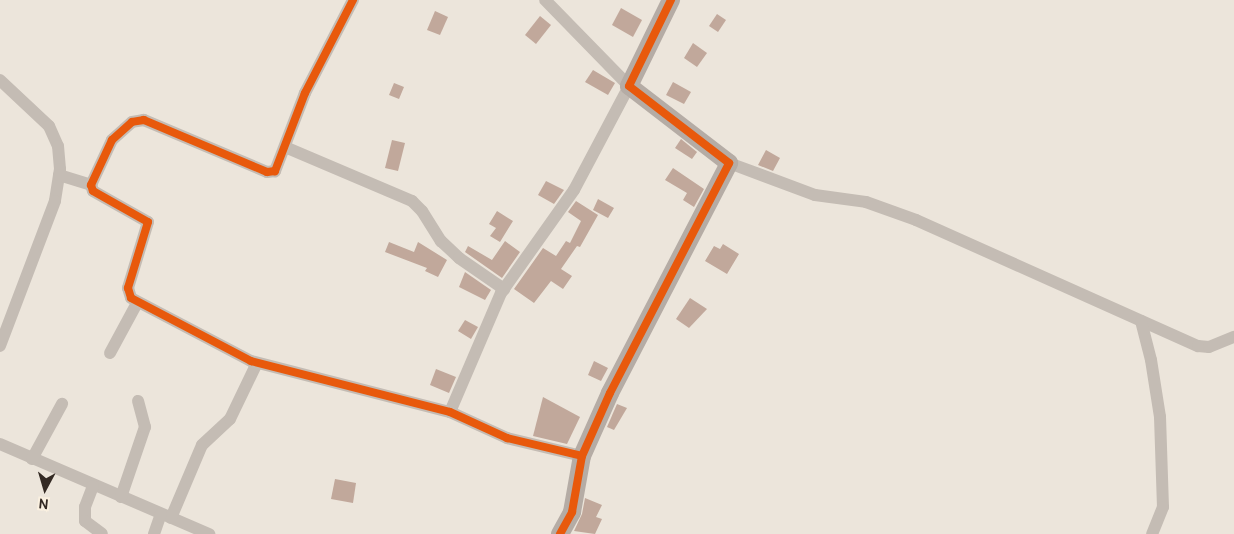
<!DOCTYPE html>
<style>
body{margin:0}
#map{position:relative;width:1234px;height:534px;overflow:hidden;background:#ece5db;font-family:Cabin,sans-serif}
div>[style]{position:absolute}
.building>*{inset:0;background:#c1a89b}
.street>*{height:12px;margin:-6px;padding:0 6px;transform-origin:6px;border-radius:6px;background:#c4bcb4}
.secondary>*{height:18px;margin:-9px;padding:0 9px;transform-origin:9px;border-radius:9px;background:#b5aca5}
.cycleway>*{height:8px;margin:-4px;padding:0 4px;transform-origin:4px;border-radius:4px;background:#e8590c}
span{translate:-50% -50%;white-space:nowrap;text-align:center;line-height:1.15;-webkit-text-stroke:4px #faf0e0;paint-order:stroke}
.north{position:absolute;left:20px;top:464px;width:50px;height:50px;-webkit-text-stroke:4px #faf0e0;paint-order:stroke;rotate:186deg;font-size:14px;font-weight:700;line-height:20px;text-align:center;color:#342a24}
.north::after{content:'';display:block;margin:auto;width:18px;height:22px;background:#342a24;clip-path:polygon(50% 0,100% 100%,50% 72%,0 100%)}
</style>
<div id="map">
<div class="building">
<div style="clip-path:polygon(621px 8px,642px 20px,633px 37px,612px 25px)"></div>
<div style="clip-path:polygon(435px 11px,448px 17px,440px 35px,427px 30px)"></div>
<div style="clip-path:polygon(717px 14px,726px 20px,718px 32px,709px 26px)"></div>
<div style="clip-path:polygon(540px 16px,551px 25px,536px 44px,525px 35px)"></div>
<div style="clip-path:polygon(693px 43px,707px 53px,697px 67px,684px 58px)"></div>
<div style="clip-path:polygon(593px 70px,615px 83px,608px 95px,585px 82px)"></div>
<div style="clip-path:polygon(673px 82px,691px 92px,684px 104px,666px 95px)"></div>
<div style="clip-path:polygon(394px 83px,404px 87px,399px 99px,389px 95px)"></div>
<div style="clip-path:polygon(681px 139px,697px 152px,692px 159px,675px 148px)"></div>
<div style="clip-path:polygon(392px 140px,405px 143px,398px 171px,385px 168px)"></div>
<div style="clip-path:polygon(766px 150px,780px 158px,773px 171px,758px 165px)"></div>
<div style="clip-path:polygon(673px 168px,704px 189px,694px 207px,683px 200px,687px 193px,665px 180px)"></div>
<div style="clip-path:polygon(546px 181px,564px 190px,554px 204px,538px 195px)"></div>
<div style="clip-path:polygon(598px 199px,614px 208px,608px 218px,593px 210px)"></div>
<div style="clip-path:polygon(576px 201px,598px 215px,580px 247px,577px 246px,561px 269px,572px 276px,563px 289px,551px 281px,534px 303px,514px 289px,543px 248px,556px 256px,566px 241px,570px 243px,581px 221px,568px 212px)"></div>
<div style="clip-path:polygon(497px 211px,513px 221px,500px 242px,490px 236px,496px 228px,489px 224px)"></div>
<div style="clip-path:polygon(505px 241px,520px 252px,502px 278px,465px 252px,468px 246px,492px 260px)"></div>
<div style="clip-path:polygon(389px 242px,414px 252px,418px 242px,447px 260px,438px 277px,425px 271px,427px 268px,385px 252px)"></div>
<div style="clip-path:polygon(723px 244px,739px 254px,727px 274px,705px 261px,714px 246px,720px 249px)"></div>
<div style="clip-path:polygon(465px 272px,491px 290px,485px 300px,459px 287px)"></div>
<div style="clip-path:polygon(690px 298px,707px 309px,689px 328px,676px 319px)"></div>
<div style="clip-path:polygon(465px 320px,478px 327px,471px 339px,458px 331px)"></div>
<div style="clip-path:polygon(594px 361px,608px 368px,601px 381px,588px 375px)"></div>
<div style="clip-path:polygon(436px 369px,456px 377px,449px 393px,430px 385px)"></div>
<div style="clip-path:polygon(543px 397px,580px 417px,567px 444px,533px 436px)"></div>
<div style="clip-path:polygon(617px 404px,627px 408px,614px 430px,607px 427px)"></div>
<div style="clip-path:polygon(335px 479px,356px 483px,353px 503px,331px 499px)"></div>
<div style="clip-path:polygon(585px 498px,602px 505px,596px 517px,602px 519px,595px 534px,574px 531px,582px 514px)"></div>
</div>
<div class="street">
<div style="left:353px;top:0;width:105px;rotate:117.3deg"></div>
<div style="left:305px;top:93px;width:84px;rotate:111deg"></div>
<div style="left:275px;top:171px;width:8px;rotate:173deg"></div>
<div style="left:267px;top:172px;width:134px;rotate:-157.1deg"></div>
<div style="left:144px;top:120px;width:12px;rotate:171deg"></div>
<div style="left:132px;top:122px;width:27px;rotate:138deg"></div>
<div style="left:112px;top:140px;width:50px;rotate:115deg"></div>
<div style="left:91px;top:185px;width:6px;rotate:72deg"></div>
<div style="left:93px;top:191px;width:63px;rotate:29.4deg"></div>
<div style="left:148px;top:222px;width:69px;rotate:106.9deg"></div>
<div style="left:128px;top:288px;width:10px;rotate:73deg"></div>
<div style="left:131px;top:298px;width:136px;rotate:27.7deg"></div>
<div style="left:251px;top:361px;width:205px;rotate:14.4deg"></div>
<div style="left:450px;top:412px;width:63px;rotate:24.5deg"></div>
<div style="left:507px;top:438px;width:77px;rotate:13.5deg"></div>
<div style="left:0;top:80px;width:67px;rotate:43.2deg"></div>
<div style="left:49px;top:126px;width:22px;rotate:66deg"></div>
<div style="left:58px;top:146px;width:23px;rotate:85deg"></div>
<div style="left:60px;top:169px;width:32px;rotate:99deg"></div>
<div style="left:55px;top:201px;width:155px;rotate:110.8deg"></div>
<div style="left:285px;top:147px;width:138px;rotate:23deg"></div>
<div style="left:412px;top:201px;width:14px;rotate:45deg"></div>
<div style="left:422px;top:211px;width:36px;rotate:58deg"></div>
<div style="left:441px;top:241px;width:25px;rotate:43deg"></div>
<div style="left:459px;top:258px;width:55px;rotate:34.6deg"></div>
<div style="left:729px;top:163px;width:92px;rotate:20.4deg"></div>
<div style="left:815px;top:195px;width:51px;rotate:7.8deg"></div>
<div style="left:866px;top:202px;width:53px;rotate:19.8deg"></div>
<div style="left:916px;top:220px;width:309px;rotate:24.1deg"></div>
<div style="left:1198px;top:346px;width:11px;rotate:5deg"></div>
<div style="left:1209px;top:347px;width:27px;rotate:-22deg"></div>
<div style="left:59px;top:175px;width:34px;rotate:17deg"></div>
<div style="left:1141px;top:321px;width:40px;rotate:75.6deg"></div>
<div style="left:1151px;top:360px;width:58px;rotate:81deg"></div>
<div style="left:1160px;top:417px;width:90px;rotate:88.1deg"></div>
<div style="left:1163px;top:507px;width:29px;rotate:112deg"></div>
<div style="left:110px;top:353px;width:57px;rotate:-61.6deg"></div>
<div style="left:450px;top:412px;width:129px;rotate:-66.8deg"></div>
<div style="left:501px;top:293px;width:126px;rotate:-54.7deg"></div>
<div style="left:574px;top:190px;width:118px;rotate:-62.1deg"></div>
<div style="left:629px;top:86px;width:120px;rotate:-134.3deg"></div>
<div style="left:0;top:444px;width:228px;rotate:23.3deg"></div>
<div style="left:32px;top:459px;width:63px;rotate:-61.4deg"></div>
<div style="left:93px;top:486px;width:22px;rotate:111deg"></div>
<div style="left:85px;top:507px;width:14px;rotate:90deg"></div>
<div style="left:85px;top:521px;width:21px;rotate:37deg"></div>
<div style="left:121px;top:497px;width:74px;rotate:-71.1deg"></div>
<div style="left:145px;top:427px;width:27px;rotate:-105deg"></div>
<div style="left:171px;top:518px;width:79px;rotate:-67deg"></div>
<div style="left:202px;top:445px;width:38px;rotate:-43deg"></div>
<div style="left:230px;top:419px;width:62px;rotate:-64.3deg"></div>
<div style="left:154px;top:534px;width:21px;rotate:-71deg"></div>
</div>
<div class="secondary">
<div style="left:560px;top:534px;width:25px;rotate:-61deg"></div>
<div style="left:572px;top:512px;width:57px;rotate:-79.9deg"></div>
<div style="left:582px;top:456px;width:69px;rotate:-66deg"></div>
<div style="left:610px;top:393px;width:259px;rotate:-62.6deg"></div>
<div style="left:729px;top:163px;width:126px;rotate:-142.4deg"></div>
<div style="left:629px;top:86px;width:96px;rotate:-64deg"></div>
</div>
<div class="cycleway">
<div style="left:353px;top:0;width:105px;rotate:117.3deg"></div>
<div style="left:305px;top:93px;width:84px;rotate:111deg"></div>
<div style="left:275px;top:171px;width:8px;rotate:173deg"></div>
<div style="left:267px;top:172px;width:134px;rotate:-157.1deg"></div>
<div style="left:144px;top:120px;width:12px;rotate:171deg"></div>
<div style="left:132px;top:122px;width:27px;rotate:138deg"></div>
<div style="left:112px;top:140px;width:50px;rotate:115deg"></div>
<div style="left:91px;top:185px;width:6px;rotate:72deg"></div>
<div style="left:93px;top:191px;width:63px;rotate:29.4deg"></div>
<div style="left:148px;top:222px;width:69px;rotate:106.9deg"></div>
<div style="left:128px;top:288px;width:10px;rotate:73deg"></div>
<div style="left:131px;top:298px;width:136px;rotate:27.7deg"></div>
<div style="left:251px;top:361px;width:205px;rotate:14.4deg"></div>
<div style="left:450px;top:412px;width:63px;rotate:24.5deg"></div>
<div style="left:507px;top:438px;width:77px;rotate:13.5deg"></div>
<div style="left:560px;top:534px;width:25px;rotate:-61deg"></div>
<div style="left:572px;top:512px;width:57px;rotate:-79.9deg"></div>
<div style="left:582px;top:456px;width:69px;rotate:-66deg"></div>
<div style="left:610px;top:393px;width:259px;rotate:-62.6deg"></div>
<div style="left:729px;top:163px;width:126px;rotate:-142.4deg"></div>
<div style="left:629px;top:86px;width:96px;rotate:-64deg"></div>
</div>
<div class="north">N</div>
</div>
